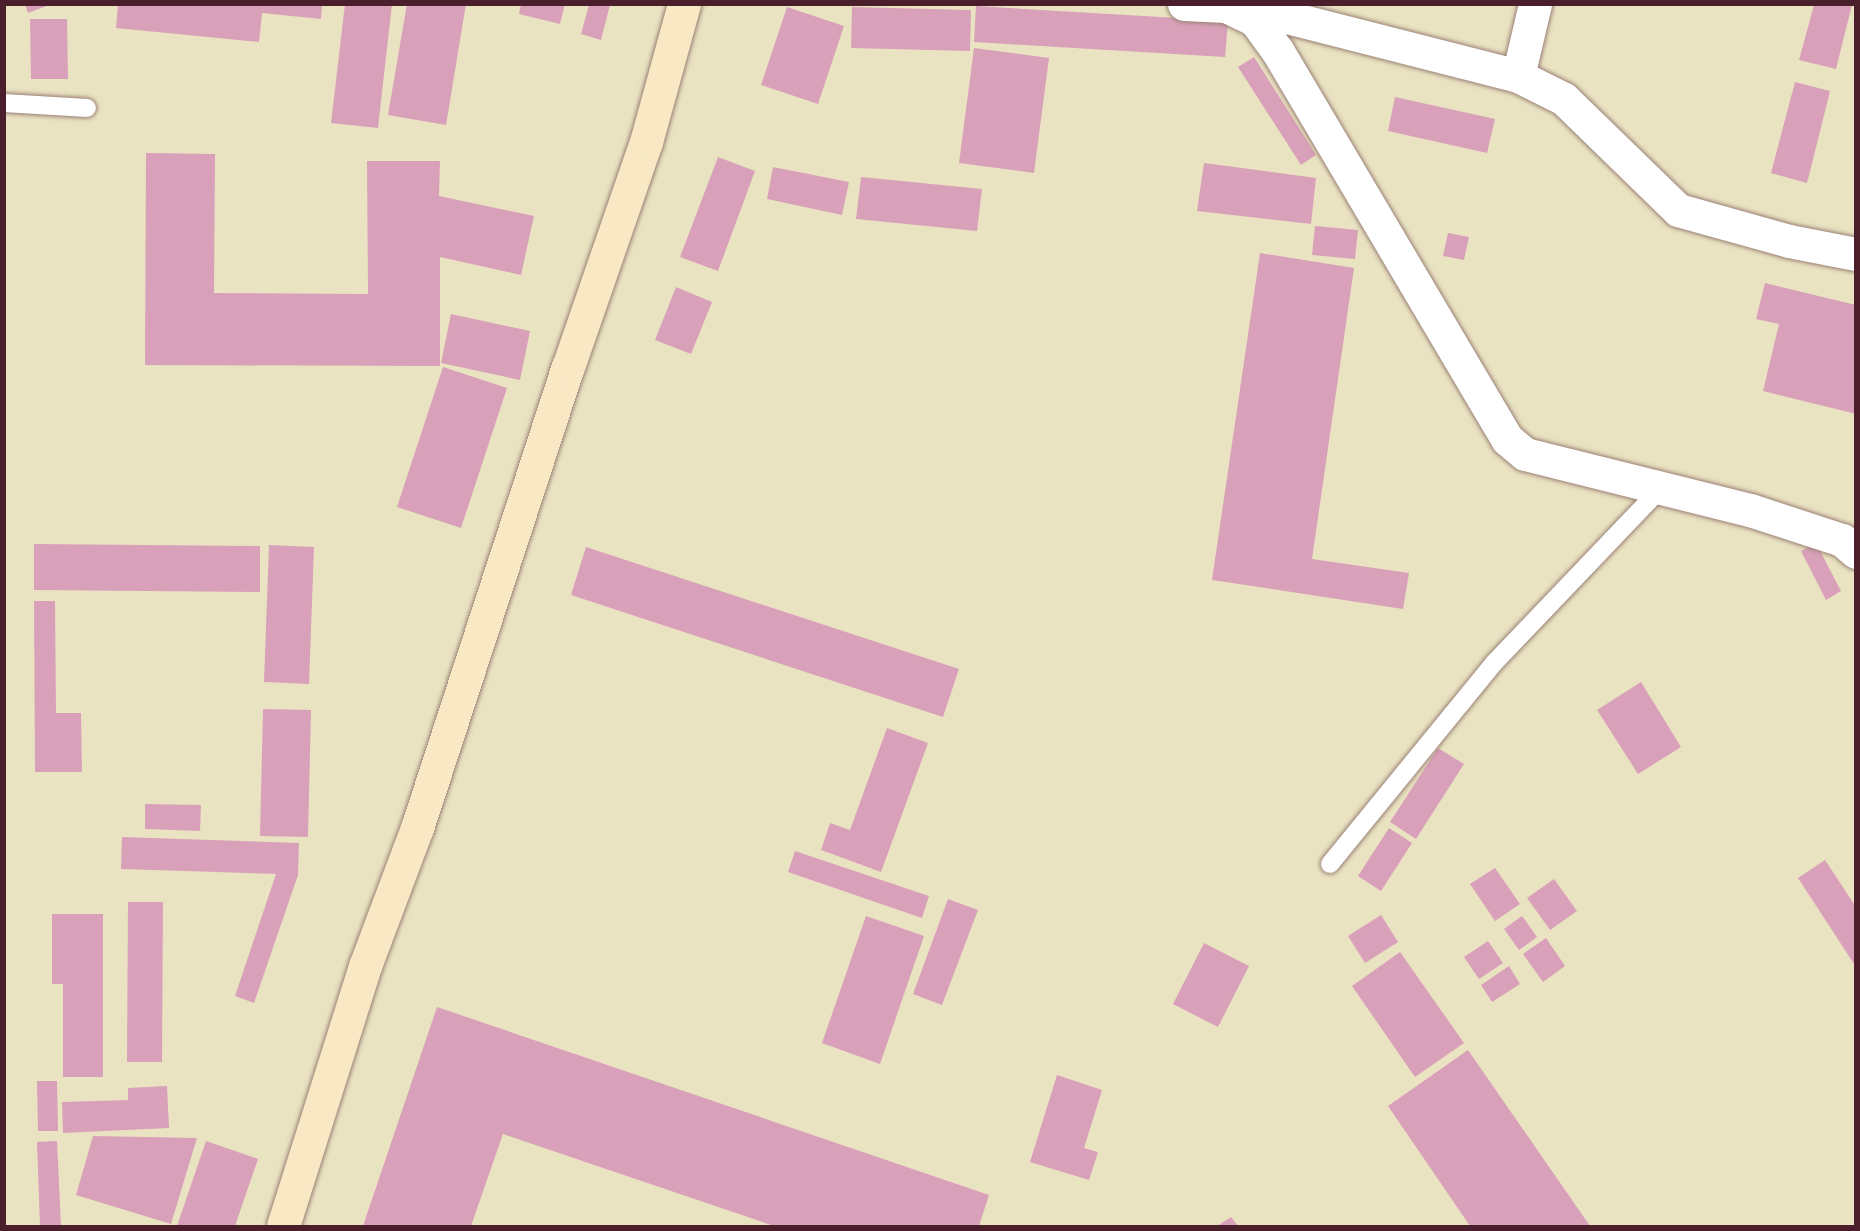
<!DOCTYPE html>
<style>
body{margin:0}
#map{position:relative;width:1860px;height:1231px;overflow:hidden;background:#eae3c2;font-family:Caveat,sans-serif}
div>[style]{position:absolute}
.building>*{inset:0;background:#d9a0b9}
.roads{filter:drop-shadow(0 0 2px #9a8176) drop-shadow(0 0 2px #9a8176)}
.service>*{height:18px;margin:-9px;padding:0 9px;transform-origin:9px;border-radius:9px;background:#fff}
.minor>*{height:33px;margin:-16.5px;padding:0 16.5px;transform-origin:16.5px;border-radius:16.5px;background:#fff}
.secondary>*{height:33px;margin:-16.5px;padding:0 16.5px;transform-origin:16.5px;border-radius:16.5px;background:#f8e8c3}
span{translate:-50% -50%;white-space:nowrap;text-align:center;line-height:1.15;-webkit-text-stroke:4.5px #fcf5e5;paint-order:stroke}
.frame{position:absolute;inset:0;border:6px solid #4a1f2b;pointer-events:none}
</style>
<div id="map">
<div class="building">
<div style="clip-path:polygon(25px 4px,49px 4px,49px 5px,28px 13px)"></div>
<div style="clip-path:polygon(118px 4px,322px 4px,321px 19px,262px 13px,259px 42px,116px 28px)"></div>
<div style="clip-path:polygon(345px 4px,392px 4px,378px 128px,331px 123px)"></div>
<div style="clip-path:polygon(407px 4px,466px 4px,446px 125px,388px 115px)"></div>
<div style="clip-path:polygon(521px 4px,565px 4px,560px 24px,519px 14px)"></div>
<div style="clip-path:polygon(589px 5px,610px 5px,601px 40px,581px 34px)"></div>
<div style="clip-path:polygon(1814px 5px,1852px 5px,1836px 69px,1799px 60px)"></div>
<div style="clip-path:polygon(976px 6px,1228px 21px,1225px 57px,974px 42px)"></div>
<div style="clip-path:polygon(787px 7px,844px 26px,818px 104px,761px 85px)"></div>
<div style="clip-path:polygon(852px 7px,971px 10px,970px 51px,851px 48px)"></div>
<div style="clip-path:polygon(30px 19px,67px 19px,68px 79px,31px 79px)"></div>
<div style="clip-path:polygon(974px 48px,1049px 58px,1034px 173px,959px 163px)"></div>
<div style="clip-path:polygon(1254px 57px,1316px 155px,1301px 165px,1238px 67px)"></div>
<div style="clip-path:polygon(1795px 82px,1830px 91px,1807px 183px,1771px 173px)"></div>
<div style="clip-path:polygon(1395px 97px,1495px 119px,1487px 153px,1388px 131px)"></div>
<div style="clip-path:polygon(146px 153px,215px 154px,214px 293px,368px 294px,367px 161px,440px 161px,439px 196px,534px 216px,521px 275px,440px 257px,440px 366px,145px 365px)"></div>
<div style="clip-path:polygon(718px 157px,755px 171px,718px 271px,680px 257px)"></div>
<div style="clip-path:polygon(1204px 163px,1316px 178px,1311px 224px,1197px 211px)"></div>
<div style="clip-path:polygon(773px 167px,849px 182px,842px 215px,767px 199px)"></div>
<div style="clip-path:polygon(861px 177px,982px 189px,977px 231px,856px 219px)"></div>
<div style="clip-path:polygon(1315px 226px,1358px 230px,1355px 259px,1312px 255px)"></div>
<div style="clip-path:polygon(1448px 233px,1469px 237px,1464px 260px,1443px 256px)"></div>
<div style="clip-path:polygon(1260px 253px,1354px 268px,1312px 559px,1409px 573px,1403px 609px,1212px 580px)"></div>
<div style="clip-path:polygon(1765px 283px,1856px 305px,1856px 414px,1763px 391px,1779px 324px,1756px 319px)"></div>
<div style="clip-path:polygon(676px 287px,712px 302px,691px 354px,655px 340px)"></div>
<div style="clip-path:polygon(451px 314px,530px 331px,520px 380px,441px 363px)"></div>
<div style="clip-path:polygon(443px 367px,507px 388px,461px 528px,397px 507px)"></div>
<div style="clip-path:polygon(1816px 543px,1841px 591px,1826px 600px,1801px 551px)"></div>
<div style="clip-path:polygon(34px 544px,260px 546px,260px 592px,34px 590px)"></div>
<div style="clip-path:polygon(269px 545px,314px 547px,309px 684px,264px 682px)"></div>
<div style="clip-path:polygon(586px 547px,959px 669px,943px 717px,571px 595px)"></div>
<div style="clip-path:polygon(34px 601px,55px 601px,56px 713px,81px 713px,82px 772px,35px 772px)"></div>
<div style="clip-path:polygon(1641px 682px,1681px 747px,1638px 774px,1597px 710px)"></div>
<div style="clip-path:polygon(263px 709px,311px 710px,308px 837px,260px 836px)"></div>
<div style="clip-path:polygon(887px 728px,928px 743px,881px 872px,821px 850px,830px 823px,850px 830px)"></div>
<div style="clip-path:polygon(1438px 748px,1464px 764px,1416px 839px,1390px 822px)"></div>
<div style="clip-path:polygon(145px 804px,201px 805px,200px 831px,145px 829px)"></div>
<div style="clip-path:polygon(1389px 828px,1412px 843px,1381px 891px,1358px 876px)"></div>
<div style="clip-path:polygon(122px 837px,299px 843px,298px 875px,254px 1003px,235px 996px,276px 874px,121px 869px)"></div>
<div style="clip-path:polygon(795px 851px,929px 896px,922px 918px,788px 872px)"></div>
<div style="clip-path:polygon(1825px 860px,1856px 907px,1856px 967px,1798px 878px)"></div>
<div style="clip-path:polygon(1495px 868px,1520px 904px,1495px 921px,1470px 884px)"></div>
<div style="clip-path:polygon(1554px 879px,1577px 911px,1550px 930px,1527px 898px)"></div>
<div style="clip-path:polygon(948px 899px,978px 910px,942px 1005px,913px 994px)"></div>
<div style="clip-path:polygon(128px 902px,163px 902px,162px 1062px,127px 1062px)"></div>
<div style="clip-path:polygon(52px 914px,103px 914px,103px 1077px,63px 1077px,63px 984px,52px 984px)"></div>
<div style="clip-path:polygon(1381px 915px,1398px 942px,1365px 963px,1348px 936px)"></div>
<div style="clip-path:polygon(866px 916px,924px 936px,880px 1064px,822px 1043px)"></div>
<div style="clip-path:polygon(1522px 916px,1537px 937px,1519px 950px,1504px 929px)"></div>
<div style="clip-path:polygon(1546px 938px,1565px 966px,1543px 982px,1523px 954px)"></div>
<div style="clip-path:polygon(1488px 941px,1503px 963px,1479px 979px,1464px 957px)"></div>
<div style="clip-path:polygon(1204px 943px,1249px 966px,1218px 1027px,1173px 1004px)"></div>
<div style="clip-path:polygon(1400px 952px,1464px 1043px,1415px 1077px,1352px 986px)"></div>
<div style="clip-path:polygon(1509px 966px,1520px 984px,1492px 1002px,1481px 985px)"></div>
<div style="clip-path:polygon(437px 1007px,989px 1195px,979px 1226px,774px 1226px,503px 1134px,471px 1226px,363px 1226px)"></div>
<div style="clip-path:polygon(1468px 1050px,1590px 1226px,1470px 1226px,1388px 1106px)"></div>
<div style="clip-path:polygon(1057px 1075px,1102px 1090px,1084px 1148px,1098px 1152px,1089px 1180px,1030px 1162px)"></div>
<div style="clip-path:polygon(37px 1081px,57px 1081px,58px 1131px,38px 1131px)"></div>
<div style="clip-path:polygon(167px 1086px,169px 1128px,63px 1133px,62px 1102px,128px 1100px,128px 1088px)"></div>
<div style="clip-path:polygon(93px 1136px,197px 1138px,171px 1224px,76px 1195px)"></div>
<div style="clip-path:polygon(57px 1141px,61px 1226px,40px 1226px,37px 1142px)"></div>
<div style="clip-path:polygon(206px 1141px,258px 1159px,235px 1226px,177px 1226px)"></div>
<div style="clip-path:polygon(1231px 1217px,1238px 1226px,1217px 1226px)"></div>
</div>
<div class="roads">
<div class="service">
<div style="left:4px;top:103px;width:83px;rotate:3.4deg"></div>
<div style="left:1330px;top:864px;width:259px;rotate:-50.8deg"></div>
<div style="left:1494px;top:663px;width:243px;rotate:-46.3deg"></div>
</div>
<div class="minor">
<div style="left:1184px;top:4px;width:42px;rotate:2.7deg"></div>
<div style="left:1226px;top:6px;width:32px;rotate:26deg"></div>
<div style="left:1255px;top:20px;width:37px;rotate:54deg"></div>
<div style="left:1277px;top:50px;width:452px;rotate:59.4deg"></div>
<div style="left:1507px;top:439px;width:23px;rotate:40deg"></div>
<div style="left:1525px;top:454px;width:232px;rotate:14deg"></div>
<div style="left:1750px;top:510px;width:97px;rotate:18.1deg"></div>
<div style="left:1842px;top:540px;width:18px;rotate:41deg"></div>
<div style="left:1255px;top:20px;width:25px;rotate:-12deg"></div>
<div style="left:1279px;top:15px;width:247px;rotate:14.3deg"></div>
<div style="left:1518px;top:76px;width:51px;rotate:26.6deg"></div>
<div style="left:1564px;top:99px;width:159px;rotate:44.2deg"></div>
<div style="left:1678px;top:210px;width:115px;rotate:15.6deg"></div>
<div style="left:1789px;top:241px;width:68px;rotate:11deg"></div>
<div style="left:1518px;top:76px;width:74px;rotate:-76.7deg"></div>
</div>
<div class="secondary">
<div style="left:283px;top:1226px;width:273px;rotate:-72.5deg"></div>
<div style="left:365px;top:966px;width:147px;rotate:-69.4deg"></div>
<div style="left:417px;top:828px;width:485px;rotate:-71.9deg"></div>
<div style="left:568px;top:367px;width:238px;rotate:-70.9deg"></div>
<div style="left:646px;top:142px;width:143px;rotate:-74.6deg"></div>
</div>
</div>
<div class="frame"></div>
</div>
